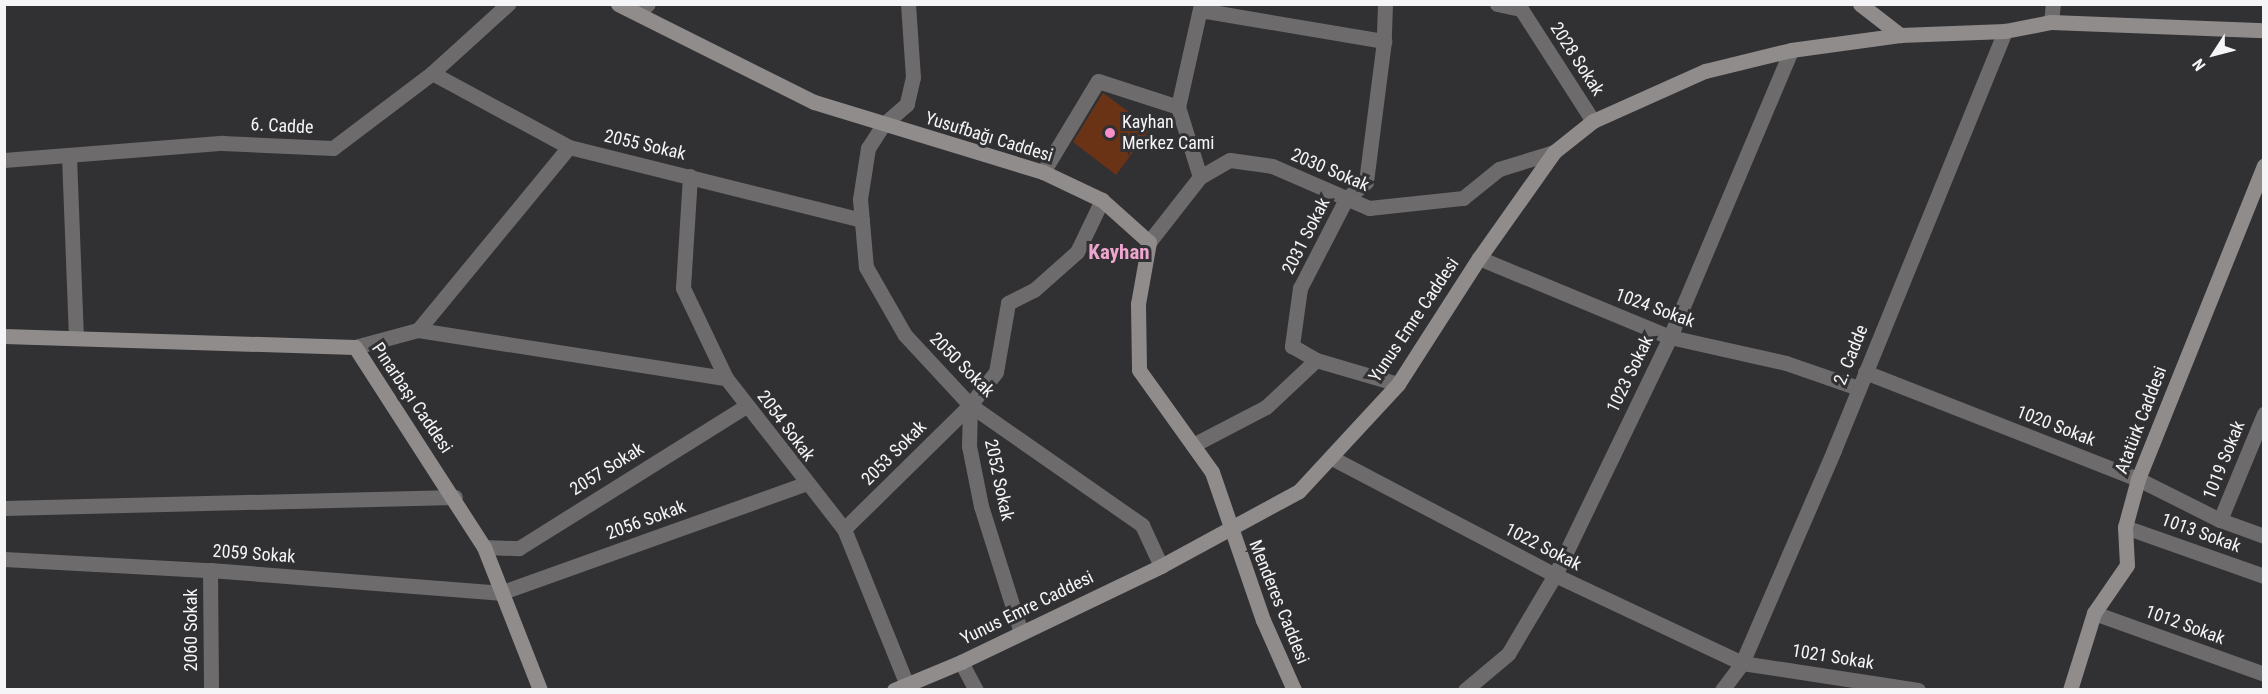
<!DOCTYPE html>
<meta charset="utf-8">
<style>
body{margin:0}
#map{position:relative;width:2268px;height:694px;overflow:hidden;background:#313033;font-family:"Roboto Condensed",sans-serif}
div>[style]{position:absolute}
.building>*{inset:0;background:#6a3315}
.street>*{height:15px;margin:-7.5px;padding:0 7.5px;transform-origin:7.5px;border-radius:7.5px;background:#6d6b6b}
.secondary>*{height:15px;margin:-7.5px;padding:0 7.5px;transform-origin:7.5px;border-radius:7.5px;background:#8f8c8b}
.dots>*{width:16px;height:16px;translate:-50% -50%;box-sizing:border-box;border:3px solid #313033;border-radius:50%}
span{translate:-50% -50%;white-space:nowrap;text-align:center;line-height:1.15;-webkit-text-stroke:6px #313033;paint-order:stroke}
.street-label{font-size:18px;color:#f5f4f6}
.poi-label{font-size:18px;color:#f5f4f6}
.left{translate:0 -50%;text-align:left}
.quarter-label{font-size:21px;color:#efa6ce;font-weight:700}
.frame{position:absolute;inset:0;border:6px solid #f5f4f6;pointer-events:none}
.north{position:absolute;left:2184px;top:24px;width:60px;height:60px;-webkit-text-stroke:4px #313033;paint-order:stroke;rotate:234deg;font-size:16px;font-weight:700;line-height:24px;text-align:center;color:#f5f4f6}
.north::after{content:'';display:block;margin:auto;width:21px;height:27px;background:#f5f4f6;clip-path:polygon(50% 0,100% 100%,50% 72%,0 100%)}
</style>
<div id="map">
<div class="building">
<div style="clip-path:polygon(1103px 93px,1151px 128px,1116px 175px,1073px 142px)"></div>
</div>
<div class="street">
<div style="left:908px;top:4px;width:73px;rotate:86.1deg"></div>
<div style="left:913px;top:77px;width:28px;rotate:103deg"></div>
<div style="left:907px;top:104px;width:32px;rotate:139deg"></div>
<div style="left:883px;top:125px;width:27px;rotate:123deg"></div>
<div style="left:868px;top:148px;width:52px;rotate:98.9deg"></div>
<div style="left:860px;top:199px;width:68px;rotate:85deg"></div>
<div style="left:866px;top:267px;width:78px;rotate:60.2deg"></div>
<div style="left:905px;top:335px;width:96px;rotate:47.1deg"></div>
<div style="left:970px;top:405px;width:210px;rotate:34.9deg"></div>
<div style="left:1142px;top:525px;width:45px;rotate:65.1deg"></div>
<div style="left:1385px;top:4px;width:37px;rotate:92deg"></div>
<div style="left:1384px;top:41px;width:142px;rotate:97.3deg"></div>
<div style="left:1366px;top:182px;width:26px;rotate:140deg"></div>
<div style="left:1346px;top:199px;width:100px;rotate:117.3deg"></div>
<div style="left:1300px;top:288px;width:59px;rotate:97.9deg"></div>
<div style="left:1292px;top:346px;width:28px;rotate:30deg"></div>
<div style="left:1316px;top:360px;width:85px;rotate:16.3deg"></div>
<div style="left:1497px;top:4px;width:25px;rotate:12deg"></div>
<div style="left:1521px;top:9px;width:133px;rotate:57.3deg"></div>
<div style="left:1200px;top:10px;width:187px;rotate:9.6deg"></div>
<div style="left:638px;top:13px;width:13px;rotate:-42deg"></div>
<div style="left:2051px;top:22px;width:18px;rotate:-84deg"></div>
<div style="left:432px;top:73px;width:156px;rotate:28.4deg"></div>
<div style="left:569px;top:147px;width:302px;rotate:14deg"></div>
<div style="left:69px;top:156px;width:179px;rotate:87.8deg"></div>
<div style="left:4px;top:160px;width:219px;rotate:-4.5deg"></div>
<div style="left:222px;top:143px;width:111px;rotate:2.6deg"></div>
<div style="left:333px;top:148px;width:124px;rotate:-37.1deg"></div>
<div style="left:432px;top:73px;width:103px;rotate:-42.2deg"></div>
<div style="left:1043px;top:172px;width:106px;rotate:-58.9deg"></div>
<div style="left:1098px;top:81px;width:84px;rotate:18deg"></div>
<div style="left:690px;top:176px;width:112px;rotate:93.6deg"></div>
<div style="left:683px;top:288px;width:100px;rotate:64.5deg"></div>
<div style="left:726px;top:378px;width:192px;rotate:52deg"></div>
<div style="left:844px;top:529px;width:168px;rotate:68deg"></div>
<div style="left:1200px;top:177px;width:73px;rotate:-107.4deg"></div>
<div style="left:1178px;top:107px;width:106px;rotate:-77.4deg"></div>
<div style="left:1149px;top:242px;width:83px;rotate:-51.9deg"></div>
<div style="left:1200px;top:177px;width:34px;rotate:-30deg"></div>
<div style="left:1230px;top:160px;width:42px;rotate:8.1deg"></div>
<div style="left:1272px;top:166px;width:106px;rotate:23.4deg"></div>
<div style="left:1369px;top:208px;width:95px;rotate:-6.1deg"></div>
<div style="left:1463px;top:198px;width:46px;rotate:-38.9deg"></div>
<div style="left:1499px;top:169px;width:58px;rotate:-17.2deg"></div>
<div style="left:1479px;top:258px;width:207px;rotate:22.5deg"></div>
<div style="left:1670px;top:337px;width:119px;rotate:12.6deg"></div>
<div style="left:1786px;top:363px;width:76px;rotate:19.1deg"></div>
<div style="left:418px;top:330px;width:312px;rotate:8.9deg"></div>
<div style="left:355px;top:347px;width:65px;rotate:-15.1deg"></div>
<div style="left:418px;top:330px;width:237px;rotate:-50.5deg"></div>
<div style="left:1865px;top:372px;width:293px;rotate:21.4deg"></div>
<div style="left:2138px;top:479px;width:92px;rotate:26.6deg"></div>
<div style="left:2220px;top:520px;width:47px;rotate:20deg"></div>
<div style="left:970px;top:405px;width:41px;rotate:91.4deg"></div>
<div style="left:969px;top:446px;width:61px;rotate:78.7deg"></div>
<div style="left:981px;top:506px;width:133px;rotate:72.5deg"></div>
<div style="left:1193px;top:445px;width:82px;rotate:-27.5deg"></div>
<div style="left:1266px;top:407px;width:69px;rotate:-43.2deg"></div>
<div style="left:1332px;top:458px;width:252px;rotate:27.7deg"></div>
<div style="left:1555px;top:575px;width:207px;rotate:25.2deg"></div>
<div style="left:1742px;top:663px;width:178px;rotate:8.7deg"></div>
<div style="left:4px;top:508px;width:451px;rotate:-1.4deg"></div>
<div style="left:2220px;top:520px;width:115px;rotate:-67.5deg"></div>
<div style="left:2125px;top:527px;width:147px;rotate:19.4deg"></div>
<div style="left:844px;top:529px;width:177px;rotate:-44.5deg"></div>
<div style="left:970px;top:405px;width:42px;rotate:-51.8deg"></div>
<div style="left:996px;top:372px;width:70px;rotate:-80.1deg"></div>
<div style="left:1008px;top:303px;width:29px;rotate:-27deg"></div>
<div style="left:1034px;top:290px;width:57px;rotate:-41.5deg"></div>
<div style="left:1077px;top:252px;width:58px;rotate:-64.3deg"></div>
<div style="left:484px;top:547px;width:35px;rotate:2deg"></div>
<div style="left:519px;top:548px;width:268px;rotate:-32deg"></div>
<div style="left:4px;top:559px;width:206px;rotate:3.1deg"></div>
<div style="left:210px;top:570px;width:291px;rotate:4.5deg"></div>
<div style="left:500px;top:593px;width:324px;rotate:-19.7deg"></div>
<div style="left:210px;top:570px;width:120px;rotate:89.5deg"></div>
<div style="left:2094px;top:613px;width:181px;rotate:19.7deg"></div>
<div style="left:961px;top:662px;width:32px;rotate:62deg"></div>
<div style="left:1465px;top:690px;width:56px;rotate:-39.9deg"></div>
<div style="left:1508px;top:654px;width:92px;rotate:-59.3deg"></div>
<div style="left:1555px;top:575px;width:264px;rotate:-64.2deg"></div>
<div style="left:1670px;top:337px;width:311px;rotate:-67.1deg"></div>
<div style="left:1722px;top:690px;width:34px;rotate:-53deg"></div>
<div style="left:1742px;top:663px;width:232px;rotate:-66.6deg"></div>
<div style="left:1834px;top:450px;width:453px;rotate:-67.8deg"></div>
</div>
<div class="secondary">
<div style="left:618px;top:4px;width:219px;rotate:26.6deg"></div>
<div style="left:814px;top:102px;width:239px;rotate:17deg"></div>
<div style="left:1043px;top:172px;width:65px;rotate:25.4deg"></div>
<div style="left:1102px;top:200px;width:63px;rotate:41.8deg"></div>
<div style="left:1149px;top:242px;width:63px;rotate:100.1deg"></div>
<div style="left:1138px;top:304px;width:66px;rotate:89.1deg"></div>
<div style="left:1139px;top:370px;width:125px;rotate:54.4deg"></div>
<div style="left:1212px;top:472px;width:157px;rotate:71deg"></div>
<div style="left:1263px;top:620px;width:77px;rotate:66.1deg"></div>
<div style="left:1860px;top:4px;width:51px;rotate:37.8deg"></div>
<div style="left:4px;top:336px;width:351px;rotate:1.8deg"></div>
<div style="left:355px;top:347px;width:238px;rotate:57.2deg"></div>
<div style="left:484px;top:547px;width:154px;rotate:68.6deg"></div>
<div style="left:894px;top:690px;width:73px;rotate:-22.7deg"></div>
<div style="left:961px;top:662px;width:222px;rotate:-25.6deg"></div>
<div style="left:1161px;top:566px;width:157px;rotate:-28.5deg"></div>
<div style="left:1299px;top:491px;width:146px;rotate:-47.2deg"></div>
<div style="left:1398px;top:384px;width:150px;rotate:-57.3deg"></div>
<div style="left:1479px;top:258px;width:130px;rotate:-54.7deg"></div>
<div style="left:1554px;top:152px;width:50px;rotate:-38.5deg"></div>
<div style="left:1593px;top:121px;width:123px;rotate:-24.1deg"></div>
<div style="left:1705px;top:71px;width:89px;rotate:-13.7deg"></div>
<div style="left:1791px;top:50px;width:110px;rotate:-7.8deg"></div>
<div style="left:1900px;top:35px;width:105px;rotate:-2.2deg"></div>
<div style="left:2005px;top:31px;width:47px;rotate:-11.1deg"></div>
<div style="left:2051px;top:22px;width:213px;rotate:2.2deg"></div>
<div style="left:2070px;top:690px;width:81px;rotate:-72.7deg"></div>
<div style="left:2094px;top:613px;width:58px;rotate:-55.5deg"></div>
<div style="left:2127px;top:565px;width:38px;rotate:-93deg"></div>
<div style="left:2125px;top:527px;width:50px;rotate:-74.8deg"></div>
<div style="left:2138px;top:479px;width:338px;rotate:-68.1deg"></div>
</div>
<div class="dots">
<div style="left:1110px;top:133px;background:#f890cb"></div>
</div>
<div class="street-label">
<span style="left:1577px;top:59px;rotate:57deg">2028 Sokak</span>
<span style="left:282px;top:126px;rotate:3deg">6. Cadde</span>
<span style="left:989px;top:137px;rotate:17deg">Yusufbağı Caddesi</span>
<span style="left:645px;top:145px;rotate:13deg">2055 Sokak</span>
<span style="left:1330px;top:170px;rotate:23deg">2030 Sokak</span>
<span style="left:1306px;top:236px;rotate:-63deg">2031 Sokak</span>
<span style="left:1655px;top:308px;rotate:20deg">1024 Sokak</span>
<span style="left:1414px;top:320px;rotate:-56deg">Yunus Emre Caddesi</span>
<span style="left:1851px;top:355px;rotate:-68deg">2. Cadde</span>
<span style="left:962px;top:365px;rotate:45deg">2050 Sokak</span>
<span style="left:1630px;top:374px;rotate:-64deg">1023 Sokak</span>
<span style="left:412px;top:398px;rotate:56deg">Pınarbaşı Caddesi</span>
<span style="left:2141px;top:420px;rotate:-69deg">Atatürk Caddesi</span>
<span style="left:786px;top:426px;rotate:53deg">2054 Sokak</span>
<span style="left:2056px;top:426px;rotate:21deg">1020 Sokak</span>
<span style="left:894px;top:453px;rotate:-45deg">2053 Sokak</span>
<span style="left:2224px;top:460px;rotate:-68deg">1019 Sokak</span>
<span style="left:607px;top:469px;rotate:-32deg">2057 Sokak</span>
<span style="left:999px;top:480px;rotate:78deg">2052 Sokak</span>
<span style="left:646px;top:520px;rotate:-20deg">2056 Sokak</span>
<span style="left:2201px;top:533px;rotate:20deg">1013 Sokak</span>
<span style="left:1543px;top:547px;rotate:27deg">1022 Sokak</span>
<span style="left:254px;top:554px;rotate:4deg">2059 Sokak</span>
<span style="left:1279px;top:602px;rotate:68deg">Menderes Caddesi</span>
<span style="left:1027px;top:608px;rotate:-26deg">Yunus Emre Caddesi</span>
<span style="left:2185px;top:625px;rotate:20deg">1012 Sokak</span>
<span style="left:191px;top:630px;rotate:-90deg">2060 Sokak</span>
<span style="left:1833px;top:657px;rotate:9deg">1021 Sokak</span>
</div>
<div class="poi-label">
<span class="left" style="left:1122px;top:133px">Kayhan<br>Merkez Cami</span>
</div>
<div class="quarter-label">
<span style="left:1119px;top:252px">Kayhan</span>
</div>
<div class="frame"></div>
<div class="north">N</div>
</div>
